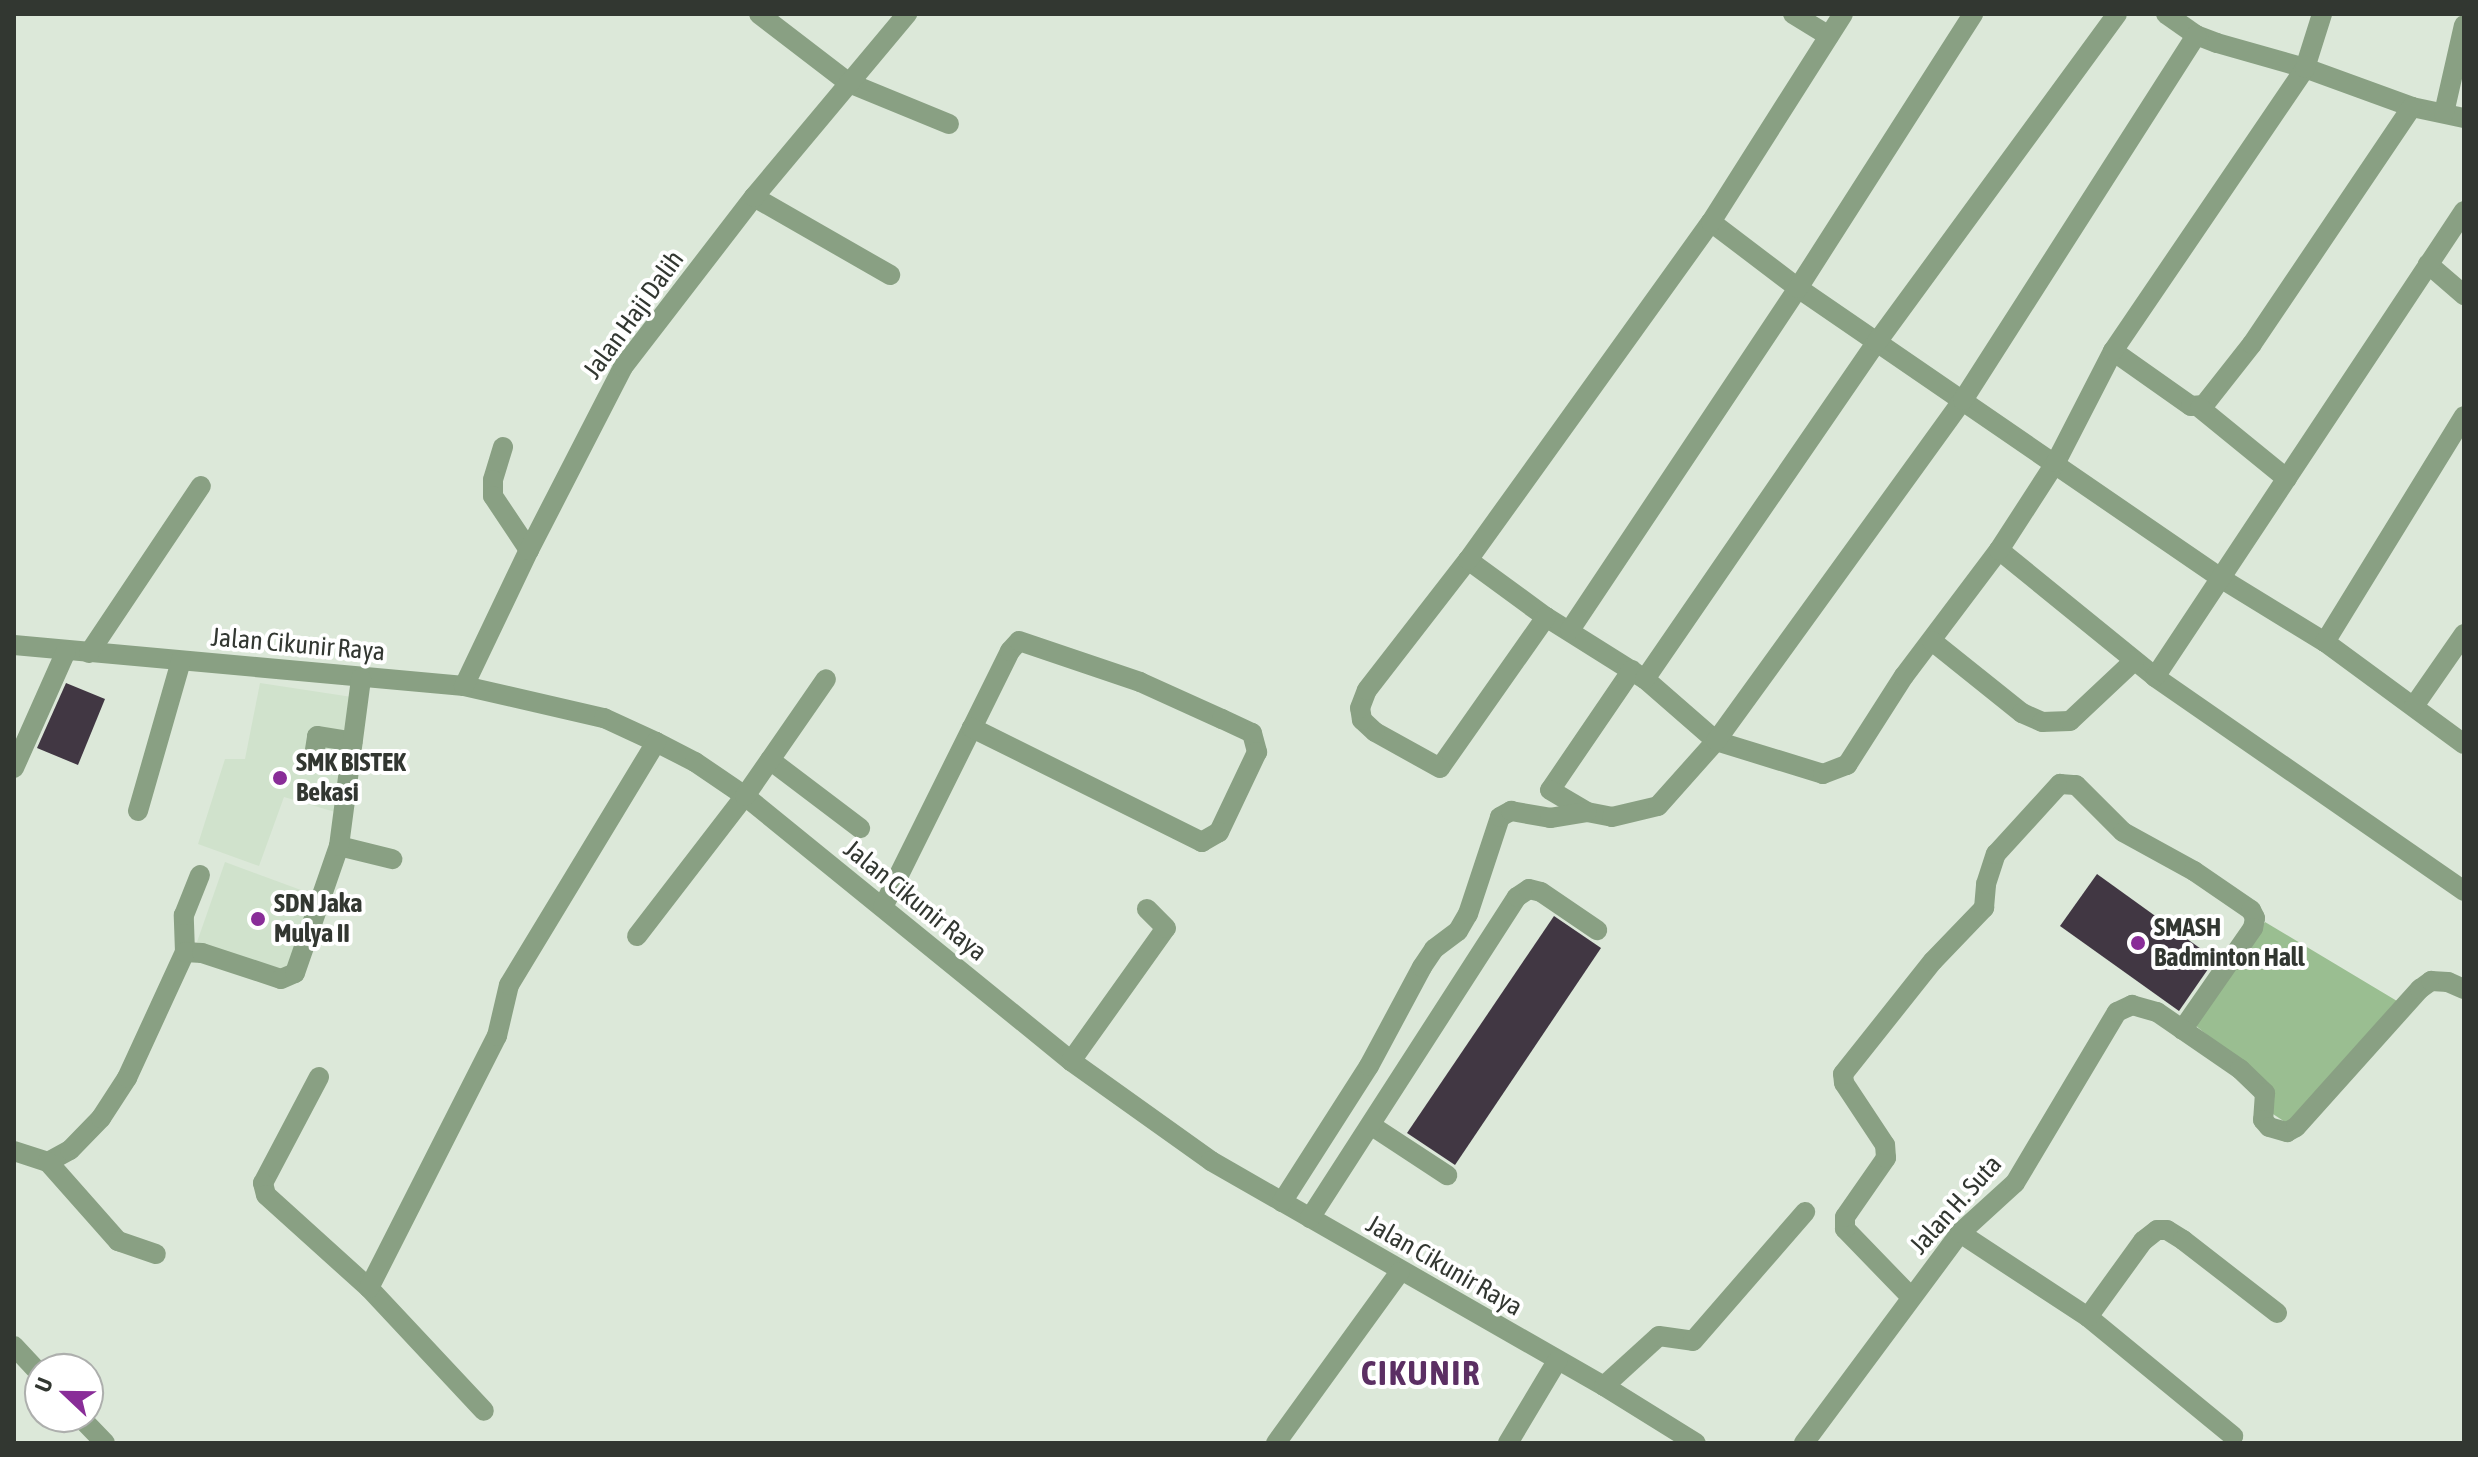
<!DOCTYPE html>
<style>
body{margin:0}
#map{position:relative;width:2478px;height:1457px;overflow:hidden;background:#dce8d9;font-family:"Asap Condensed",sans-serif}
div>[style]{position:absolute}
.built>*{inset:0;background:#d0e2cc}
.green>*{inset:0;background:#9abe91}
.building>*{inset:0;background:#413743}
.minor>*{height:20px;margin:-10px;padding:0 10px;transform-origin:10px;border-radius:10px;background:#89a083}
.dots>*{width:22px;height:22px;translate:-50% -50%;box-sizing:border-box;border:4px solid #fff;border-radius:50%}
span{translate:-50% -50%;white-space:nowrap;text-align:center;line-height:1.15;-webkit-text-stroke:8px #fff;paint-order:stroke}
.street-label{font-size:26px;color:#323731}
.poi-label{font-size:26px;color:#323731;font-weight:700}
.left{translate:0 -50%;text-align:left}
.district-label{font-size:34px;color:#5b2f63;font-weight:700;letter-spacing:2px}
.frame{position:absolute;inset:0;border:16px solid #323731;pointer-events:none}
.north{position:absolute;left:24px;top:1353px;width:80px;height:80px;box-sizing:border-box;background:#fff;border:2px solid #adafad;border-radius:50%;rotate:292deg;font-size:22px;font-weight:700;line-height:32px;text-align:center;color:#323731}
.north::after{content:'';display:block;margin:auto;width:28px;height:36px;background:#892d98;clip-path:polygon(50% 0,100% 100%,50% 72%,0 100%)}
</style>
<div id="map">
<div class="built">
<div style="clip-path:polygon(260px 683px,352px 697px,335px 812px,284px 797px,259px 866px,198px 844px,225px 759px,245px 759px)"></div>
<div style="clip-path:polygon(225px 862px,320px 897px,291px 975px,197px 942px)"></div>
</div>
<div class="green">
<div style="clip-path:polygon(2265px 922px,2397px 1001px,2288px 1124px,2270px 1112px,2272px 1089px,2195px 1025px)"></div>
</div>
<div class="building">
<div style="clip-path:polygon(66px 683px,105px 699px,78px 765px,37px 748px)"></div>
<div style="clip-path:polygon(2097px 874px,2215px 959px,2179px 1011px,2060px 926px)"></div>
<div style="clip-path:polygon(1554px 916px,1601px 948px,1455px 1165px,1407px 1133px)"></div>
</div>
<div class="minor">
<div style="left:759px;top:14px;width:113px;rotate:37.5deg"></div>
<div style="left:849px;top:83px;width:108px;rotate:22.3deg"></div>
<div style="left:1793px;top:14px;width:42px;rotate:31.4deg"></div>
<div style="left:2166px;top:14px;width:37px;rotate:35deg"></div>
<div style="left:2196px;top:35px;width:22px;rotate:21deg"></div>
<div style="left:2217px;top:43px;width:91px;rotate:15.9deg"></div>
<div style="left:2305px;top:68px;width:114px;rotate:20deg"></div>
<div style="left:2412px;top:107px;width:53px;rotate:11.9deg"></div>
<div style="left:2444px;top:113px;width:90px;rotate:-77.2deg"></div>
<div style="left:754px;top:197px;width:157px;rotate:29.8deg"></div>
<div style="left:1711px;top:222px;width:109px;rotate:37.2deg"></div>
<div style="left:1798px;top:288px;width:514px;rotate:34.46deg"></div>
<div style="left:2222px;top:579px;width:121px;rotate:31.5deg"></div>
<div style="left:2325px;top:642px;width:172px;rotate:36.3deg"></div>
<div style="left:2428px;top:264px;width:48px;rotate:40.7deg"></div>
<div style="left:2113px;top:351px;width:95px;rotate:35.2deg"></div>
<div style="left:2191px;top:406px;width:13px;rotate:-4deg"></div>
<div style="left:2204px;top:405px;width:78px;rotate:-51.8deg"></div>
<div style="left:2252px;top:344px;width:286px;rotate:-56deg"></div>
<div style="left:2200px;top:408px;width:112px;rotate:39.2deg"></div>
<div style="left:503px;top:447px;width:34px;rotate:107deg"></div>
<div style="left:493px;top:480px;width:16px;rotate:90deg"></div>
<div style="left:493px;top:496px;width:65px;rotate:56.3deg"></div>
<div style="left:1999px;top:550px;width:201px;rotate:39.1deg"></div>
<div style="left:2155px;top:677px;width:376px;rotate:34.7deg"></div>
<div style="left:1468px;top:560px;width:97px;rotate:36.2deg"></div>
<div style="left:1546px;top:617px;width:117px;rotate:32.1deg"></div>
<div style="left:1645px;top:679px;width:94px;rotate:41.1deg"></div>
<div style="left:1716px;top:741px;width:112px;rotate:17.1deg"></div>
<div style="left:1823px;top:774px;width:26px;rotate:-21deg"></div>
<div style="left:1847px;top:765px;width:106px;rotate:-57.4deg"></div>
<div style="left:1904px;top:676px;width:158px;rotate:-53deg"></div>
<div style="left:1999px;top:550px;width:105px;rotate:-57.1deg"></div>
<div style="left:2056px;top:462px;width:125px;rotate:-62.8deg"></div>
<div style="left:2113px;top:351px;width:342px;rotate:-55.8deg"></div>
<div style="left:2305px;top:68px;width:57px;rotate:-72.5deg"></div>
<div style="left:1546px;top:617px;width:184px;rotate:125.1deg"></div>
<div style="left:1440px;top:768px;width:74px;rotate:-151deg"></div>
<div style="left:1375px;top:732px;width:18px;rotate:-137deg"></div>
<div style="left:1362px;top:720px;width:12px;rotate:-99deg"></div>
<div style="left:1360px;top:708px;width:19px;rotate:-69deg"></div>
<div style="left:1367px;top:690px;width:165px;rotate:-52.2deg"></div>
<div style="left:1468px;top:560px;width:416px;rotate:-54.3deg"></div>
<div style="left:1711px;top:222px;width:246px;rotate:-57.6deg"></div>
<div style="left:1570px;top:630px;width:411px;rotate:-56.3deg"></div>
<div style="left:1798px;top:288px;width:325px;rotate:-57.4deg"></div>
<div style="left:1932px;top:641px;width:115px;rotate:38.7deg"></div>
<div style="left:2022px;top:713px;width:22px;rotate:24deg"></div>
<div style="left:2042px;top:722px;width:28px;rotate:-2deg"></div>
<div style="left:2070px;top:721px;width:88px;rotate:-43.2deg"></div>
<div style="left:2325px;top:642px;width:265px;rotate:-58.4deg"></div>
<div style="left:14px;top:645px;width:452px;rotate:5.2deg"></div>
<div style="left:464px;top:686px;width:144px;rotate:12.9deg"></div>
<div style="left:604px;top:718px;width:57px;rotate:24.8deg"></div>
<div style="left:656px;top:742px;width:44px;rotate:27.1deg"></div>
<div style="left:695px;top:762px;width:60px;rotate:34.2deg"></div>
<div style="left:745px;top:796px;width:420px;rotate:39.1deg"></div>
<div style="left:1071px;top:1061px;width:172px;rotate:35.5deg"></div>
<div style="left:1211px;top:1161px;width:453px;rotate:29.8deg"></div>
<div style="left:1604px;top:1386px;width:108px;rotate:31.8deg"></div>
<div style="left:89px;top:653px;width:201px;rotate:-56.2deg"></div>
<div style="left:1632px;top:670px;width:145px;rotate:124.3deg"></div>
<div style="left:1550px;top:790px;width:43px;rotate:30.7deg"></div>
<div style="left:1587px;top:812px;width:25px;rotate:11deg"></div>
<div style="left:1612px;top:817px;width:47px;rotate:-13.4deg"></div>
<div style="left:1658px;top:806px;width:87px;rotate:-48.3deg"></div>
<div style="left:1716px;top:741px;width:421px;rotate:-54.1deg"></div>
<div style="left:1963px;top:400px;width:433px;rotate:-57.4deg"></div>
<div style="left:2155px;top:677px;width:559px;rotate:-56.45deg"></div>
<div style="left:1645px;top:679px;width:409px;rotate:-55.5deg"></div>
<div style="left:1877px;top:342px;width:406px;rotate:-53.8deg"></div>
<div style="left:464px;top:686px;width:151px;rotate:-64.5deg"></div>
<div style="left:529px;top:550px;width:206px;rotate:-62.8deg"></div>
<div style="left:623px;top:367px;width:215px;rotate:-52.4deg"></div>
<div style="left:754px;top:197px;width:239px;rotate:-50.1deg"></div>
<div style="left:2414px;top:706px;width:88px;rotate:-55.2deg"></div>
<div style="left:314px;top:756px;width:20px;rotate:-81deg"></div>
<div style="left:317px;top:736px;width:36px;rotate:9deg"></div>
<div style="left:770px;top:760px;width:113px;rotate:37.1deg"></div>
<div style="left:14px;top:768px;width:128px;rotate:-66deg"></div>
<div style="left:138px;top:811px;width:156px;rotate:-74deg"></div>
<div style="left:339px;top:846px;width:55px;rotate:13.8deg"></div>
<div style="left:883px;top:907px;width:200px;rotate:-63.6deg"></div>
<div style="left:972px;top:728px;width:86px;rotate:-63.7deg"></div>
<div style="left:1010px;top:651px;width:13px;rotate:-48deg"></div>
<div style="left:1019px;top:641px;width:128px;rotate:18.7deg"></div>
<div style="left:1140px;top:682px;width:90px;rotate:24.3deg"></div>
<div style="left:1222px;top:719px;width:33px;rotate:25deg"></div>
<div style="left:1252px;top:733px;width:20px;rotate:75deg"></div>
<div style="left:1257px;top:752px;width:89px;rotate:115.4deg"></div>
<div style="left:1219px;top:832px;width:20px;rotate:150deg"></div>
<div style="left:1202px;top:842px;width:257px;rotate:-153.6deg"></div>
<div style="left:637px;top:936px;width:177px;rotate:-52.4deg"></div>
<div style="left:745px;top:796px;width:142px;rotate:-55.3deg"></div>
<div style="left:185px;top:952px;width:37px;rotate:-92deg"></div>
<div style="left:184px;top:915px;width:43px;rotate:-68.2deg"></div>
<div style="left:1071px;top:1061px;width:163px;rotate:-54.5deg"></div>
<div style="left:1166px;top:928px;width:27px;rotate:-135deg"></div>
<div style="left:319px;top:1077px;width:120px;rotate:117.8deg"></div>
<div style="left:263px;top:1183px;width:12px;rotate:76deg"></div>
<div style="left:266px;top:1195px;width:139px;rotate:42.1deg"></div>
<div style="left:369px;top:1288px;width:168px;rotate:46.9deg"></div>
<div style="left:1372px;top:1126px;width:90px;rotate:33.2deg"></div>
<div style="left:14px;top:1151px;width:36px;rotate:18deg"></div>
<div style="left:48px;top:1162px;width:25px;rotate:-29deg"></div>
<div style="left:70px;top:1150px;width:45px;rotate:-45.9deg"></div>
<div style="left:101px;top:1118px;width:48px;rotate:-57deg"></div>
<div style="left:127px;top:1078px;width:139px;rotate:-65.3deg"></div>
<div style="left:185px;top:952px;width:17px;rotate:3deg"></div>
<div style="left:202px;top:953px;width:83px;rotate:18.2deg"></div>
<div style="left:281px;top:979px;width:15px;rotate:-23deg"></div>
<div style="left:295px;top:973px;width:134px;rotate:-70.9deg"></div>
<div style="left:339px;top:846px;width:169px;rotate:-82.5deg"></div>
<div style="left:48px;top:1162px;width:106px;rotate:48.5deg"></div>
<div style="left:118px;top:1241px;width:40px;rotate:18.9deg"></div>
<div style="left:1282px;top:1202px;width:161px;rotate:-57.4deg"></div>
<div style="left:1369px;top:1066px;width:112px;rotate:-61.8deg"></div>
<div style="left:1422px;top:967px;width:22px;rotate:-56deg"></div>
<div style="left:1434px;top:949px;width:30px;rotate:-37deg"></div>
<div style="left:1458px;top:931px;width:20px;rotate:-60deg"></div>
<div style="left:1468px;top:914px;width:102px;rotate:-71.7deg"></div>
<div style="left:1500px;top:817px;width:13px;rotate:-29deg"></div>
<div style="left:1511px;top:811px;width:40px;rotate:10deg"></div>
<div style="left:1550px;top:818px;width:37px;rotate:-9deg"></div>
<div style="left:1310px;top:1218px;width:382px;rotate:-57.2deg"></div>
<div style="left:1517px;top:897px;width:14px;rotate:-34deg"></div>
<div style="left:1529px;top:889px;width:12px;rotate:14deg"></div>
<div style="left:1541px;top:892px;width:68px;rotate:34.2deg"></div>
<div style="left:1960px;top:1233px;width:153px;rotate:33.3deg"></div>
<div style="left:2088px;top:1317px;width:188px;rotate:39.4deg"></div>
<div style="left:369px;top:1288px;width:283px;rotate:-63.1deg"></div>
<div style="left:497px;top:1036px;width:52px;rotate:-76.8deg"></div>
<div style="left:509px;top:985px;width:284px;rotate:-58.8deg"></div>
<div style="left:1911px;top:1297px;width:95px;rotate:-134.1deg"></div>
<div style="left:1845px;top:1229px;width:12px;rotate:-90deg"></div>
<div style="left:1845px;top:1217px;width:72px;rotate:-55.2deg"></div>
<div style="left:1886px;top:1158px;width:13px;rotate:-94deg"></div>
<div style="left:1885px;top:1145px;width:74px;rotate:-123.5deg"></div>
<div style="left:1844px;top:1083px;width:9px;rotate:-96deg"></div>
<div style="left:1843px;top:1074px;width:144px;rotate:-51.5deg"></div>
<div style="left:1933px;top:961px;width:74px;rotate:-46.1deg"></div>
<div style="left:1984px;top:908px;width:24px;rotate:-85deg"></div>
<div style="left:1986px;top:884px;width:32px;rotate:-72deg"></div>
<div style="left:1996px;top:854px;width:95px;rotate:-47.6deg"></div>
<div style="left:2060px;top:784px;width:16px;rotate:4deg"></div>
<div style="left:2076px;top:785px;width:66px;rotate:45deg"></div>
<div style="left:2123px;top:832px;width:81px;rotate:28.8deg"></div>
<div style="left:2194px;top:871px;width:69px;rotate:34.4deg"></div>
<div style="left:2251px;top:910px;width:9px;rotate:63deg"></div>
<div style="left:2255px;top:918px;width:10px;rotate:101deg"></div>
<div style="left:2253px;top:928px;width:124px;rotate:124.8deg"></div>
<div style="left:2088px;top:1317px;width:94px;rotate:-54.1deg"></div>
<div style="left:2143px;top:1241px;width:18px;rotate:-38deg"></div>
<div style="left:2157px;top:1230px;width:10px"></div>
<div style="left:2167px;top:1230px;width:19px;rotate:32deg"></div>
<div style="left:2183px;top:1240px;width:119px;rotate:37.8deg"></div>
<div style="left:14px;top:1346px;width:38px;rotate:47deg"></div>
<div style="left:1604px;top:1386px;width:74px;rotate:-42.3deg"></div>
<div style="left:1659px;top:1336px;width:34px;rotate:8deg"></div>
<div style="left:1693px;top:1341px;width:171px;rotate:-49deg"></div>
<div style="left:80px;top:1417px;width:36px;rotate:46deg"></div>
<div style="left:1276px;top:1443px;width:211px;rotate:-54.1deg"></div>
<div style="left:1508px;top:1443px;width:96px;rotate:-59.1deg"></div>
<div style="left:1804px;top:1443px;width:262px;rotate:-53.4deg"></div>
<div style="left:1960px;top:1233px;width:74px;rotate:-42.3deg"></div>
<div style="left:2015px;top:1183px;width:199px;rotate:-59.2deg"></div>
<div style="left:2117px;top:1012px;width:17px;rotate:-25deg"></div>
<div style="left:2132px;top:1005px;width:26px;rotate:16deg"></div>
<div style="left:2157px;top:1012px;width:101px;rotate:34.5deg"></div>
<div style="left:2240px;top:1069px;width:35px;rotate:44deg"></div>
<div style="left:2265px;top:1093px;width:27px;rotate:94deg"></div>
<div style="left:2263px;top:1120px;width:9px;rotate:49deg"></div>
<div style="left:2269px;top:1127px;width:19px;rotate:16deg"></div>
<div style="left:2287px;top:1132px;width:10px;rotate:-29deg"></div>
<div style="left:2296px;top:1127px;width:186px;rotate:-48.1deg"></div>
<div style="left:2420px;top:989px;width:14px;rotate:-36deg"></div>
<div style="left:2431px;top:981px;width:17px;rotate:3deg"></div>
<div style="left:2448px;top:982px;width:17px;rotate:24deg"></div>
</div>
<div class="dots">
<div style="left:280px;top:778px;background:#892d98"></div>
<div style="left:258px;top:919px;background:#892d98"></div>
<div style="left:2138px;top:943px;background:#892d98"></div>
</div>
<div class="street-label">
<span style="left:634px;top:315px;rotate:-54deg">Jalan Haji Dalih</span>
<span style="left:298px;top:645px;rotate:5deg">Jalan Cikunir Raya</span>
<span style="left:915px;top:901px;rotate:39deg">Jalan Cikunir Raya</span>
<span style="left:1956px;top:1205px;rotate:-48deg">Jalan H. Suta</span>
<span style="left:1444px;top:1266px;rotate:30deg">Jalan Cikunir Raya</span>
</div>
<div class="poi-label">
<span class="left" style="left:296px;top:778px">SMK BISTEK<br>Bekasi</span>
<span class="left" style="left:274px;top:919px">SDN Jaka<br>Mulya II</span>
<span class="left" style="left:2154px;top:943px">SMASH<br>Badminton Hall</span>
</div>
<div class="district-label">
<span style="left:1421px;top:1373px">CIKUNIR</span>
</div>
<div class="frame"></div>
<div class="north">U</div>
</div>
